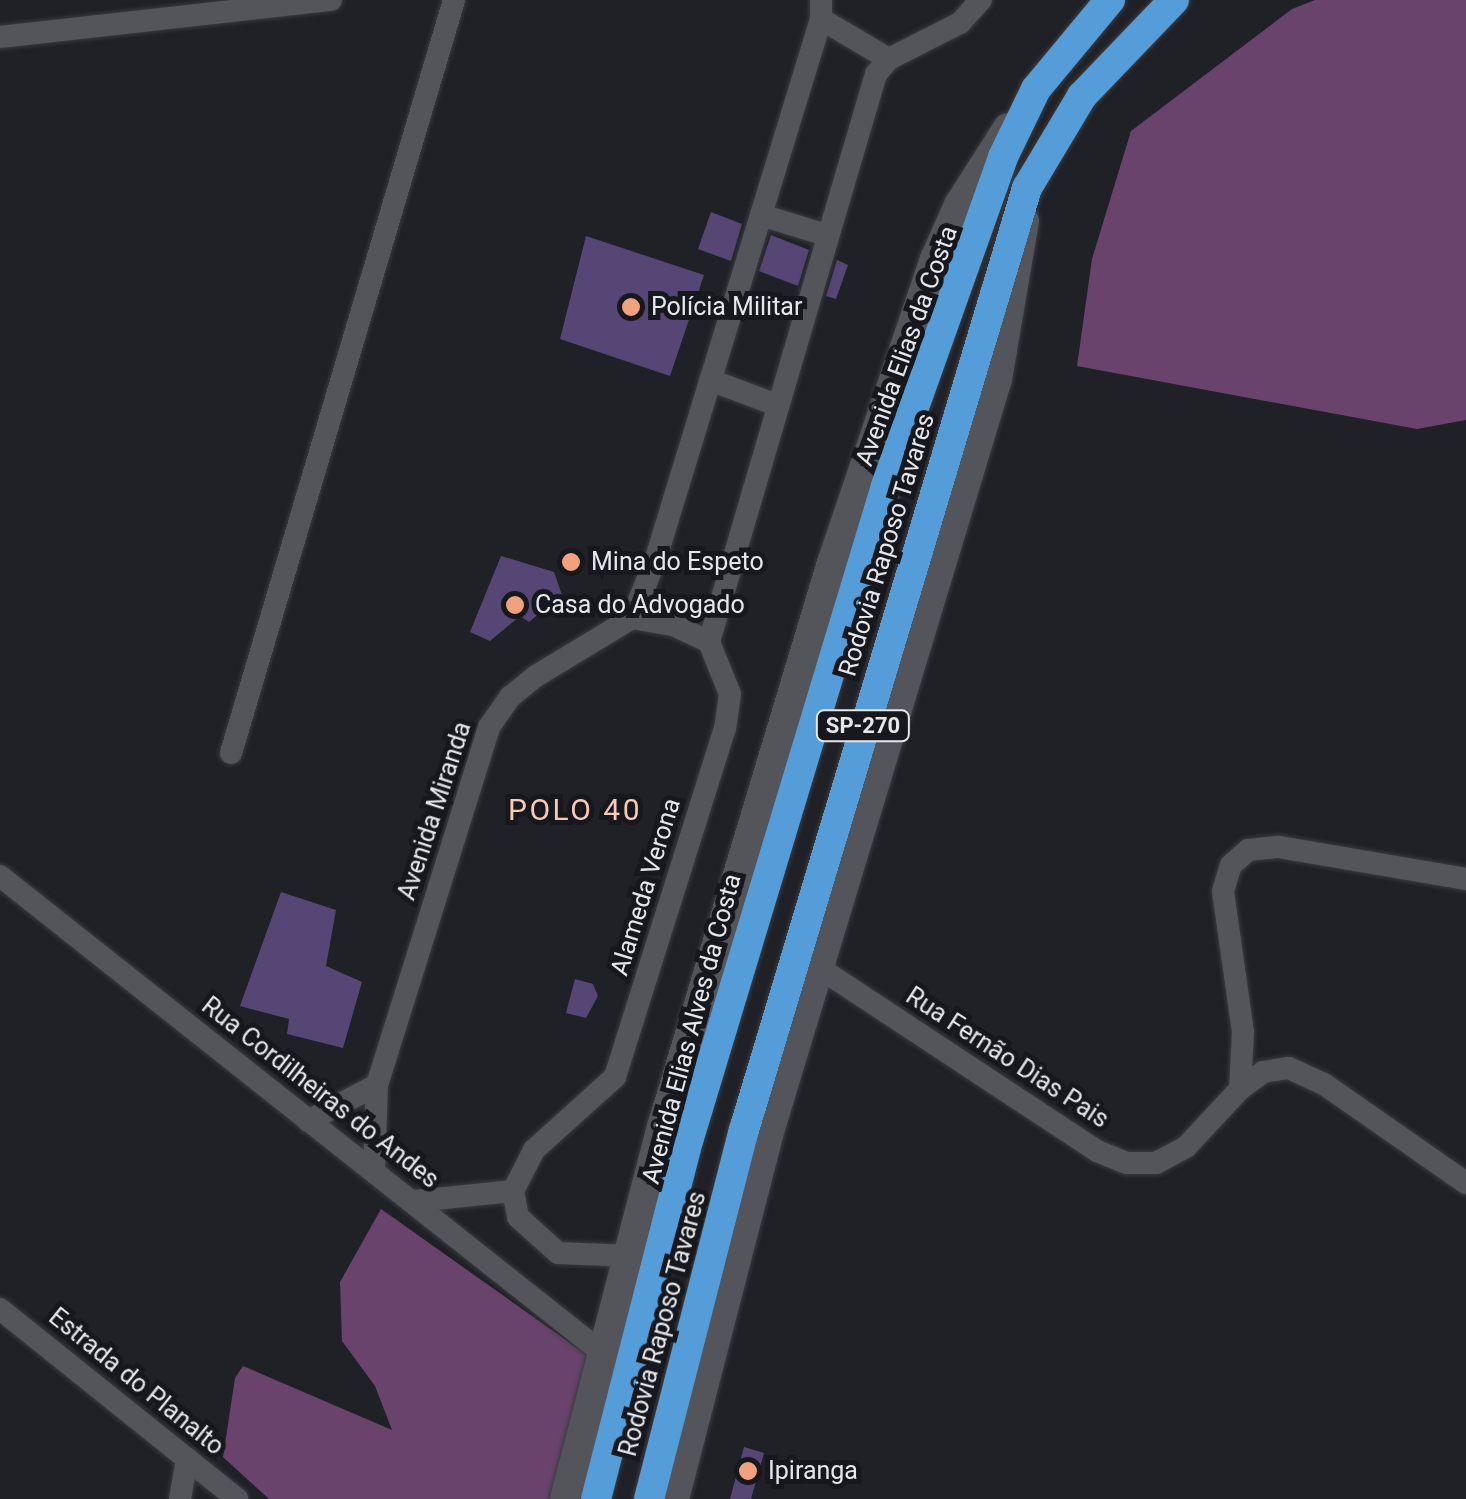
<!DOCTYPE html>
<meta charset="utf-8">
<style>
body{margin:0}
#map{position:relative;width:1466px;height:1499px;overflow:hidden;background:#202127;font-family:Roboto,sans-serif}
div>[style]{position:absolute}
.forest>*{inset:0;background:#69436b}
.building>*{inset:0;background:#564676}
.roads{filter:drop-shadow(0 0 2px #3a3b40) drop-shadow(0 0 2px #3a3b40)}
.minor>*{height:22px;margin:-11px;padding:0 11px;transform-origin:11px;border-radius:11px;background:#53555b}
.secondary>*{height:30px;margin:-15px;padding:0 15px;transform-origin:15px;border-radius:15px;background:#53555b}
.motorway>*{height:30px;margin:-15px;padding:0 15px;transform-origin:15px;border-radius:15px;background:#549dd9}
.dots>*{width:28px;height:28px;translate:-50% -50%;box-sizing:border-box;border:5px solid #16181d;border-radius:50%}
span{translate:-50% -50%;white-space:nowrap;text-align:center;line-height:1.15;-webkit-text-stroke:10px #16181d;paint-order:stroke}
.shield-label span{padding:2px 8px;background:#16181d;border:2px solid;border-radius:8px;-webkit-text-stroke-width:0}
.shield-label{font-size:22px;color:#e6e7eb;font-weight:700}
.poi-label{font-size:25px;color:#e6e7eb}
.left{translate:0 -50%;text-align:left}
.street-label{font-size:25px;color:#e6e7eb}
.quarter-label{font-size:30px;color:#f8c9b5;letter-spacing:2.5px}
</style>
<div id="map">
<div class="forest">
<div style="clip-path:polygon(1315px 0,1466px 0,1466px 420px,1417px 429px,1077px 366px,1092px 259px,1131px 131px,1292px 9px)"></div>
<div style="clip-path:polygon(381px 1209px,590px 1357px,551px 1499px,269px 1499px,223px 1457px,235px 1378px,243px 1366px,392px 1430px,375px 1386px,342px 1341px,340px 1282px)"></div>
</div>
<div class="building">
<div style="clip-path:polygon(711px 212px,742px 224px,731px 261px,698px 249px)"></div>
<div style="clip-path:polygon(771px 235px,809px 250px,798px 286px,759px 271px)"></div>
<div style="clip-path:polygon(586px 236px,704px 275px,670px 376px,560px 339px)"></div>
<div style="clip-path:polygon(837px 260px,848px 265px,836px 299px,826px 296px)"></div>
<div style="clip-path:polygon(501px 556px,554px 572px,562px 595px,529px 622px,520px 616px,490px 641px,470px 632px)"></div>
<div style="clip-path:polygon(281px 892px,336px 910px,326px 966px,362px 982px,343px 1048px,287px 1034px,289px 1019px,240px 1006px)"></div>
<div style="clip-path:polygon(575px 979px,593px 984px,598px 996px,586px 1018px,566px 1013px)"></div>
<div style="clip-path:polygon(744px 1447px,764px 1453px,751px 1499px,730px 1499px)"></div>
</div>
<div class="roads">
<div class="minor">
<div style="left:821px;top:19px;width:79px;rotate:30.5deg"></div>
<div style="left:0;top:37px;width:333px;rotate:-6.4deg"></div>
<div style="left:761px;top:215px;width:68px;rotate:17.1deg"></div>
<div style="left:710px;top:380px;width:72px;rotate:20.5deg"></div>
<div style="left:632px;top:618px;width:42px;rotate:9.7deg"></div>
<div style="left:673px;top:625px;width:40px;rotate:25deg"></div>
<div style="left:709px;top:642px;width:56px;rotate:68deg"></div>
<div style="left:730px;top:694px;width:34px;rotate:98deg"></div>
<div style="left:725px;top:728px;width:366px;rotate:107.5deg"></div>
<div style="left:615px;top:1077px;width:109px;rotate:138deg"></div>
<div style="left:534px;top:1150px;width:46px;rotate:117.1deg"></div>
<div style="left:513px;top:1191px;width:26px;rotate:79deg"></div>
<div style="left:518px;top:1217px;width:54px;rotate:42deg"></div>
<div style="left:558px;top:1253px;width:74px;rotate:2.3deg"></div>
<div style="left:632px;top:618px;width:65px;rotate:-68.2deg"></div>
<div style="left:656px;top:558px;width:564px;rotate:-72.98deg"></div>
<div style="left:821px;top:19px;width:19px;rotate:-90deg"></div>
<div style="left:709px;top:642px;width:592px;rotate:-73.62deg"></div>
<div style="left:876px;top:74px;width:20px;rotate:-49deg"></div>
<div style="left:889px;top:59px;width:80px;rotate:-26.9deg"></div>
<div style="left:960px;top:23px;width:31px;rotate:-48deg"></div>
<div style="left:231px;top:753px;width:785px;rotate:-73.5deg"></div>
<div style="left:0;top:876px;width:772px;rotate:38.37deg"></div>
<div style="left:818px;top:967px;width:334px;rotate:33.4deg"></div>
<div style="left:1097px;top:1151px;width:32px;rotate:22deg"></div>
<div style="left:1127px;top:1163px;width:29px"></div>
<div style="left:1156px;top:1163px;width:34px;rotate:-28deg"></div>
<div style="left:1186px;top:1147px;width:79px;rotate:-47deg"></div>
<div style="left:1240px;top:1089px;width:29px;rotate:-36deg"></div>
<div style="left:1263px;top:1072px;width:26px;rotate:-9deg"></div>
<div style="left:1289px;top:1068px;width:38px;rotate:25deg"></div>
<div style="left:1324px;top:1084px;width:173px;rotate:34.9deg"></div>
<div style="left:1240px;top:1089px;width:57px;rotate:-87deg"></div>
<div style="left:1243px;top:1032px;width:142px;rotate:-98.1deg"></div>
<div style="left:1223px;top:891px;width:27px;rotate:-73deg"></div>
<div style="left:1231px;top:865px;width:23px;rotate:-41deg"></div>
<div style="left:1248px;top:850px;width:31px;rotate:-6deg"></div>
<div style="left:1279px;top:847px;width:190px;rotate:9.7deg"></div>
<div style="left:308px;top:1121px;width:78px;rotate:-27.6deg"></div>
<div style="left:374px;top:1171px;width:86px;rotate:-88deg"></div>
<div style="left:377px;top:1085px;width:375px;rotate:-72.6deg"></div>
<div style="left:489px;top:727px;width:37px;rotate:-55deg"></div>
<div style="left:510px;top:697px;width:33px;rotate:-39deg"></div>
<div style="left:536px;top:676px;width:112px;rotate:-31.1deg"></div>
<div style="left:415px;top:1201px;width:99px;rotate:-5.8deg"></div>
<div style="left:0;top:1309px;width:304px;rotate:38.7deg"></div>
<div style="left:180px;top:1499px;width:41px;rotate:-80.1deg"></div>
</div>
<div class="secondary">
<div style="left:565px;top:1499px;width:388px;rotate:-75.4deg"></div>
<div style="left:663px;top:1124px;width:586px;rotate:-73.24deg"></div>
<div style="left:832px;top:563px;width:321px;rotate:-71.3deg"></div>
<div style="left:935px;top:259px;width:59px;rotate:-66deg"></div>
<div style="left:959px;top:205px;width:91px;rotate:-57.5deg"></div>
<div style="left:674px;top:1499px;width:376px;rotate:-75.5deg"></div>
<div style="left:768px;top:1135px;width:790px;rotate:-73.15deg"></div>
<div style="left:997px;top:379px;width:160px;rotate:-80.3deg"></div>
</div>
<div class="motorway">
<div style="left:596px;top:1499px;width:362px;rotate:-75.6deg"></div>
<div style="left:686px;top:1148px;width:692px;rotate:-73.19deg"></div>
<div style="left:886px;top:486px;width:349px;rotate:-70.4deg"></div>
<div style="left:1003px;top:157px;width:76px;rotate:-64.1deg"></div>
<div style="left:1036px;top:89px;width:116px;rotate:-50.3deg"></div>
<div style="left:649px;top:1499px;width:381px;rotate:-75.6deg"></div>
<div style="left:744px;top:1130px;width:984px;rotate:-73.28deg"></div>
<div style="left:1027px;top:188px;width:107px;rotate:-59.1deg"></div>
<div style="left:1082px;top:96px;width:133px;rotate:-46.2deg"></div>
</div>
</div>
<div class="dots">
<div style="left:631px;top:307px;background:#f1a17d"></div>
<div style="left:571px;top:562px;background:#f1a17d"></div>
<div style="left:515px;top:605px;background:#f1a17d"></div>
<div style="left:748px;top:1471px;background:#f1a17d"></div>
</div>
<div class="shield-label">
<span style="left:863px;top:726px">SP-270</span>
</div>
<div class="poi-label">
<span class="left" style="left:651px;top:307px">Polícia Militar</span>
<span class="left" style="left:591px;top:562px">Mina do Espeto</span>
<span class="left" style="left:535px;top:605px">Casa do Advogado</span>
<span class="left" style="left:768px;top:1471px">Ipiranga</span>
</div>
<div class="street-label">
<span style="left:907px;top:346px;rotate:-70deg">Avenida Elias da Costa</span>
<span style="left:887px;top:545px;rotate:-73deg">Rodovia Raposo Tavares</span>
<span style="left:435px;top:811px;rotate:-72deg">Avenida Miranda</span>
<span style="left:646px;top:887px;rotate:-73deg">Alameda Verona</span>
<span style="left:692px;top:1029px;rotate:-75deg">Avenida Elias Alves da Costa</span>
<span style="left:1007px;top:1058px;rotate:33deg">Rua Fernão Dias Pais</span>
<span style="left:320px;top:1093px;rotate:38deg">Rua Cordilheiras do Andes</span>
<span style="left:663px;top:1324px;rotate:-75deg">Rodovia Raposo Tavares</span>
<span style="left:136px;top:1382px;rotate:39deg">Estrada do Planalto</span>
</div>
<div class="quarter-label">
<span style="left:575px;top:810px">POLO 40</span>
</div>
</div>
